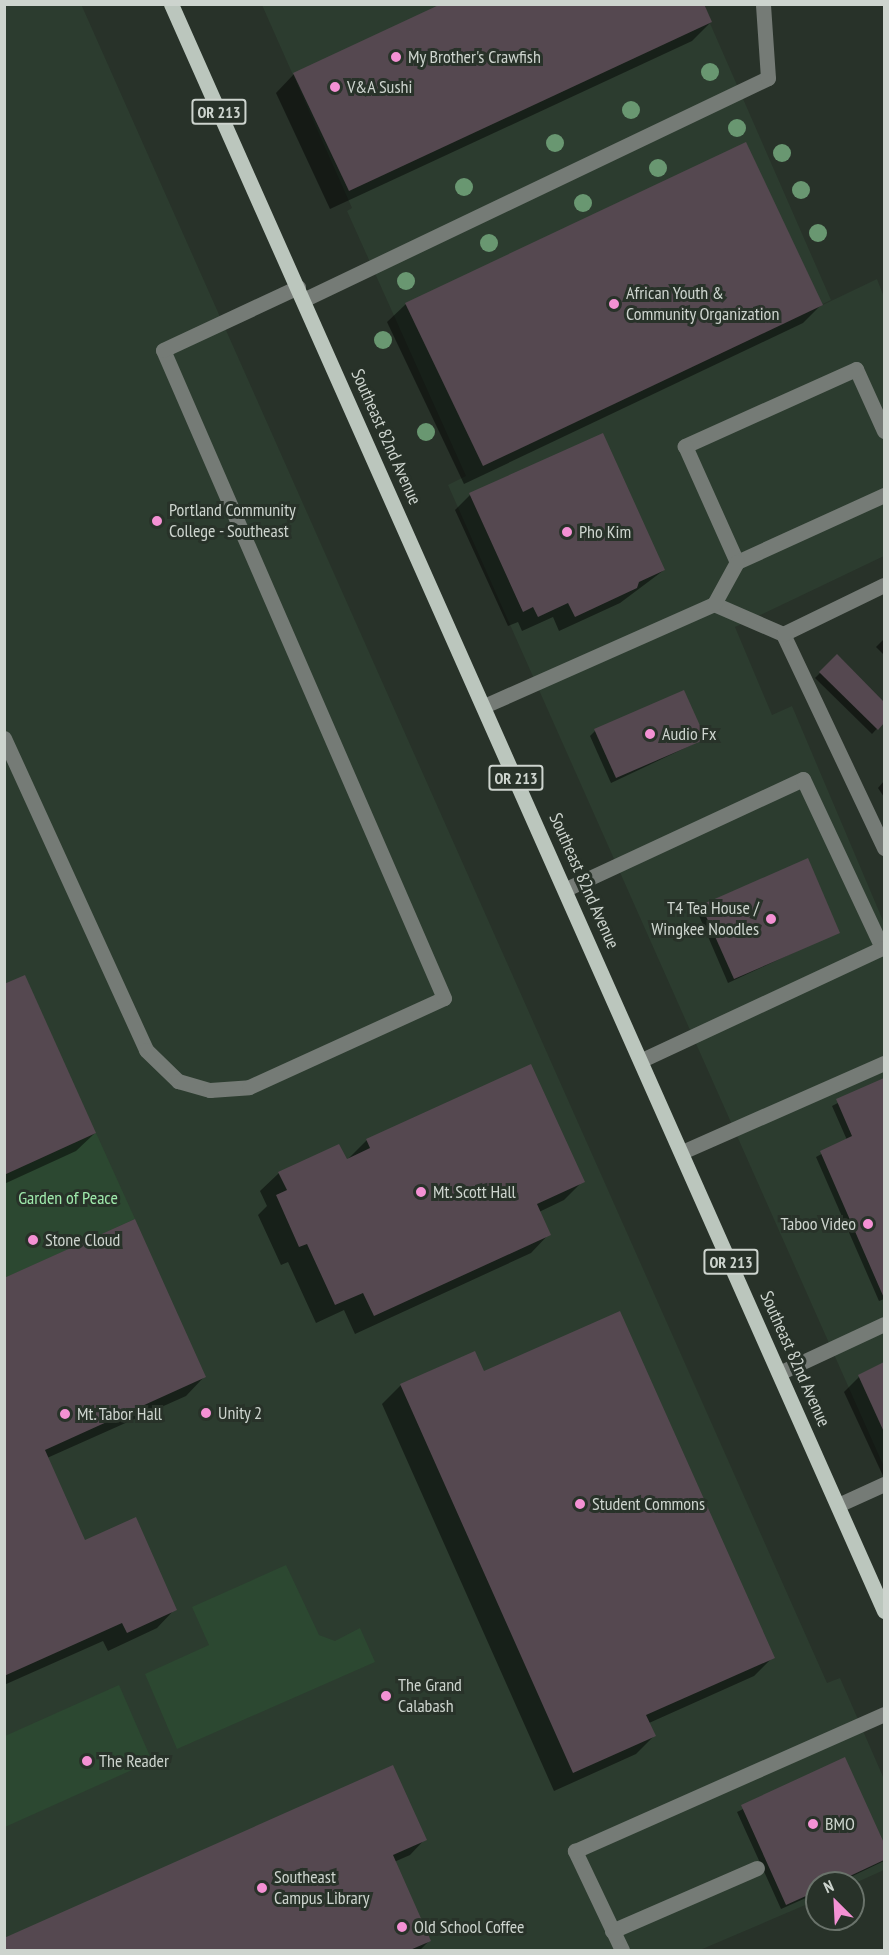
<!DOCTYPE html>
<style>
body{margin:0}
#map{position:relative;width:889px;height:1955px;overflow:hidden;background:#283229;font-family:"PT Sans Narrow",sans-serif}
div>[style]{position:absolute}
.built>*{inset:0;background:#2c3c2f}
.green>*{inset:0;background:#2c4831}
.shadow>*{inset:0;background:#0007}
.building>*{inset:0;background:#554850}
.minor>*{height:15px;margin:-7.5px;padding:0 7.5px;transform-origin:7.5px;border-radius:7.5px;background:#757b76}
.major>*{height:15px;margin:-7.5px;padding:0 7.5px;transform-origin:7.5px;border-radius:7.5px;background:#bbc6bd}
.trees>*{width:18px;height:18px;margin:-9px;border-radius:50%;background:#699771}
.dots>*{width:16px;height:16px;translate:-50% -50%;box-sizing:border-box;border:3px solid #283229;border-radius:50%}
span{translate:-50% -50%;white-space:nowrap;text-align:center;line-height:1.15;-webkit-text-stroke:6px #283229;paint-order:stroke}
.shield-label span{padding:2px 4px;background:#283229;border:2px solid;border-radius:4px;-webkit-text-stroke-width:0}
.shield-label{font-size:16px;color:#cdd4ce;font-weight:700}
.poi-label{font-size:18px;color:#cdd4ce}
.left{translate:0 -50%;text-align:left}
.right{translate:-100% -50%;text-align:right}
.street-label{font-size:18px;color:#cdd4ce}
.park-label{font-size:18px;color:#9feaac}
.frame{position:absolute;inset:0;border:6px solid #cdd4ce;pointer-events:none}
.north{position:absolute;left:805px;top:1871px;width:60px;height:60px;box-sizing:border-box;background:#283229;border:2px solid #6a736b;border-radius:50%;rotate:336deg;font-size:16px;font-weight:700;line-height:24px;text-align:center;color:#cdd4ce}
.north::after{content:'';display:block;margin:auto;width:21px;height:27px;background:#f491d4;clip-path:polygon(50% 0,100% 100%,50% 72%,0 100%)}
</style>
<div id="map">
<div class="built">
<div style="clip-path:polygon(81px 4px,827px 1683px,840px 1678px,884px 1779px,884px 1870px,853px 1884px,817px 1883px,817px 1900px,700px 1950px,5px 1950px,4px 5px)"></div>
<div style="clip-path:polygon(262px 5px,702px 5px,831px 300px,687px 370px,877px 279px,884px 297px,884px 556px,735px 627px,772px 715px,792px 706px,884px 923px,884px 1467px,448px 485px,466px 476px,347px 211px,352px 208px)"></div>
</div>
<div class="green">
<div style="clip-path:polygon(96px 1133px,135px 1219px,5px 1278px,4px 1175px)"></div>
<div style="clip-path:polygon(286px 1565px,319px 1635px,335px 1641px,360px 1628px,375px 1662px,177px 1749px,145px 1674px,209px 1645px,192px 1607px)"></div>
<div style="clip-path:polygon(119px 1685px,152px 1761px,5px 1827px,5px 1736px)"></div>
</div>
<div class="shadow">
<div style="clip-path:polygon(711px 22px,692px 41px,330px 209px,276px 93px,294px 74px)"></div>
<div style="clip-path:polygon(406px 304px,822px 304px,803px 323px,464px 484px,387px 322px)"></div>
<div style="clip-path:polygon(470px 495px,664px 570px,620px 603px,559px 631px,553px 617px,522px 631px,518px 622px,508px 626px,455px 510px)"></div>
<div style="clip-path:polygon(884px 639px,884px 655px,876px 647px)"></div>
<div style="clip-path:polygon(837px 656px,884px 704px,884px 721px,872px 734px,815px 678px)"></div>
<div style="clip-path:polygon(595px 731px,704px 739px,611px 783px,590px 736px)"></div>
<div style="clip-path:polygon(884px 781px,884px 797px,878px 788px)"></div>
<div style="clip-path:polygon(702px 906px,838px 932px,728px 983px,697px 911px)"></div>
<div style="clip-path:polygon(4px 986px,95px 1133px,76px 1151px,4px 1184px)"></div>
<div style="clip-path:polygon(884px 1079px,884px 1299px,879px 1301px,816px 1157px,847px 1140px,832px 1106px)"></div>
<div style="clip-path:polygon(367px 1140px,583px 1181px,564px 1200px,539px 1212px,549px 1234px,531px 1253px,355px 1334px,344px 1310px,316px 1323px,288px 1262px,281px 1265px,258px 1215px,267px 1206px,260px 1191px,279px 1173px,346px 1161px)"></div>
<div style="clip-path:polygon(4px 1280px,204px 1377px,186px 1396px,47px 1458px,85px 1542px,175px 1609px,157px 1628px,108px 1651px,103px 1641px,4px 1685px)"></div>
<div style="clip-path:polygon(884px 1364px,884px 1478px,844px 1392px,859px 1377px)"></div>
<div style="clip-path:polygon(484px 1373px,773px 1657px,754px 1676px,649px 1723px,654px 1736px,636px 1754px,554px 1791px,382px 1404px,401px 1385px)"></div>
<div style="clip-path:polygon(845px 1759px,884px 1847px,884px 1861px,838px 1883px,817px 1883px,817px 1893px,781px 1909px,737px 1812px)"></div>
<div style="clip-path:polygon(425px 1839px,410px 1855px,394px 1862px,430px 1940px,420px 1950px,4px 1950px,4px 1939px)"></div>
</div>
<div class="building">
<div style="clip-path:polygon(441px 4px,704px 4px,712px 22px,349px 191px,293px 73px)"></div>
<div style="clip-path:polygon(746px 142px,823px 305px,483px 466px,405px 303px)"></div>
<div style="clip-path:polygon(603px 433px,665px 570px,639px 582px,637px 588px,575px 617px,568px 603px,538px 617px,533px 607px,523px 612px,469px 493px)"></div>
<div style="clip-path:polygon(837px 654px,884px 702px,884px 723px,878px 730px,819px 672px)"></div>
<div style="clip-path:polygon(684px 690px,706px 739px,616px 778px,594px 729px)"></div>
<div style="clip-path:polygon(808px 858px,840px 933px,734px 979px,701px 905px)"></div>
<div style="clip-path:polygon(25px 975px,96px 1133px,4px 1175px,4px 984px)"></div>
<div style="clip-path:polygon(531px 1064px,585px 1182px,537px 1204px,551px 1235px,374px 1316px,363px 1293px,335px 1305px,307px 1244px,299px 1247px,276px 1195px,287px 1190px,278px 1172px,339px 1144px,347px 1159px,370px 1148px,366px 1139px)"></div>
<div style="clip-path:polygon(884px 1078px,884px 1298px,820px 1151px,852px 1136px,836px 1099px)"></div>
<div style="clip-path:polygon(135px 1219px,206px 1377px,45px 1450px,85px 1540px,136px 1517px,177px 1610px,127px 1633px,122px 1623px,4px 1676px,4px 1278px)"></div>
<div style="clip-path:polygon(620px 1311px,775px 1658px,646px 1715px,656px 1736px,573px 1773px,400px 1384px,475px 1351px,484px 1371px)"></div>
<div style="clip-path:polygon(884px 1362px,884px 1432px,858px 1375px)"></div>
<div style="clip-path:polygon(845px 1757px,884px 1843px,884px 1860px,835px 1883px,817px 1883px,817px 1891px,786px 1905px,741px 1805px)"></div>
<div style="clip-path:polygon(393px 1765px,427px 1840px,393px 1855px,431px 1941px,410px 1950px,4px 1950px,4px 1938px)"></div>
</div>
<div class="minor">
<div style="left:303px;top:300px;width:515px;rotate:-25.52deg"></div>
<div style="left:768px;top:78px;width:74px;rotate:-93.9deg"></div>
<div style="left:884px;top:431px;width:68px;rotate:-114.3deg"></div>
<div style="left:856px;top:369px;width:188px;rotate:155.8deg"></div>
<div style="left:685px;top:446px;width:127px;rotate:65.9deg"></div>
<div style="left:737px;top:562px;width:162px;rotate:-24.5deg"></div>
<div style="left:714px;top:604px;width:75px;rotate:23.5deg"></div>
<div style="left:783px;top:634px;width:237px;rotate:64.7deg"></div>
<div style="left:783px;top:634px;width:112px;rotate:-25.9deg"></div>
<div style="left:484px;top:706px;width:252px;rotate:-23.9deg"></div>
<div style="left:714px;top:604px;width:48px;rotate:-61.3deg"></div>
<div style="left:4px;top:738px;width:343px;rotate:65.5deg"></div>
<div style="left:146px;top:1050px;width:45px;rotate:44.1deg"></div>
<div style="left:178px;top:1081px;width:33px;rotate:16deg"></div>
<div style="left:210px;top:1090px;width:39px;rotate:-4deg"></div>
<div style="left:249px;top:1087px;width:214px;rotate:-24.5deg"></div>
<div style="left:444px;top:998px;width:706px;rotate:-113.44deg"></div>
<div style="left:163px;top:350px;width:149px;rotate:-25deg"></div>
<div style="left:566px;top:889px;width:261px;rotate:-24.9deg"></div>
<div style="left:803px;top:779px;width:187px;rotate:64.9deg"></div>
<div style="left:882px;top:948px;width:265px;rotate:155deg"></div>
<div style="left:682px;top:1152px;width:221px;rotate:-23.8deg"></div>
<div style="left:779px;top:1373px;width:116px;rotate:-25deg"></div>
<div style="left:838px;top:1505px;width:51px;rotate:-24.5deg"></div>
<div style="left:612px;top:1931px;width:158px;rotate:-23.5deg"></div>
<div style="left:622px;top:1950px;width:110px;rotate:-115.4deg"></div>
<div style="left:575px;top:1851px;width:338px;rotate:-23.9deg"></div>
</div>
<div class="major">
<div style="left:171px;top:4px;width:1758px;rotate:66.07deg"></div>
</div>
<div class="trees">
<div style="left:710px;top:72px"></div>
<div style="left:631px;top:110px"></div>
<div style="left:737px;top:128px"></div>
<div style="left:555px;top:143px"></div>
<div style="left:782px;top:153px"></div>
<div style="left:658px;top:168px"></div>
<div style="left:464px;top:187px"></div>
<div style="left:801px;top:190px"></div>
<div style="left:583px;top:203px"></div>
<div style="left:818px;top:233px"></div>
<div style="left:489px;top:243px"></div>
<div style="left:406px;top:281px"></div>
<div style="left:383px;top:340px"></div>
<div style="left:426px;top:432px"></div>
</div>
<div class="dots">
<div style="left:396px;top:57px;background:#f491d4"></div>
<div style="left:335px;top:87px;background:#f491d4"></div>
<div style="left:614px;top:304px;background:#f491d4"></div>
<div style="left:157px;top:521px;background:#f491d4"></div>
<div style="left:567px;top:532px;background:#f491d4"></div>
<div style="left:650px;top:734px;background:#f491d4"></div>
<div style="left:771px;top:919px;background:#f491d4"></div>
<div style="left:421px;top:1192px;background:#f491d4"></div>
<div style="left:868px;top:1224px;background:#f491d4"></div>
<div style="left:33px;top:1240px;background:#f491d4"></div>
<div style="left:206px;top:1413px;background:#f491d4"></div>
<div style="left:65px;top:1414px;background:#f491d4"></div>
<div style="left:580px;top:1504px;background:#f491d4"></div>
<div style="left:386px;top:1696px;background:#f491d4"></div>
<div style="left:87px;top:1761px;background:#f491d4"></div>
<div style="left:813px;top:1824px;background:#f491d4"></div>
<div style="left:262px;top:1888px;background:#f491d4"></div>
<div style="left:402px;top:1927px;background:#f491d4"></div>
</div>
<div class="shield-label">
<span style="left:219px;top:112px">OR 213</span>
<span style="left:516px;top:778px">OR 213</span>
<span style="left:731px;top:1262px">OR 213</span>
</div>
<div class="poi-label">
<span class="left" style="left:408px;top:57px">My Brother's Crawfish</span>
<span class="left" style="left:347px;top:87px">V&amp;A Sushi</span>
<span class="left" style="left:626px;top:304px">African Youth &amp;<br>Community Organization</span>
<span class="left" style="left:169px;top:521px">Portland Community<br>College - Southeast</span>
<span class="left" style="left:579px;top:532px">Pho Kim</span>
<span class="left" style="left:662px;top:734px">Audio Fx</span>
<span class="right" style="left:759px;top:919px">T4 Tea House /<br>Wingkee Noodles</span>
<span class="left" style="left:433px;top:1192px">Mt. Scott Hall</span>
<span class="right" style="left:856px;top:1224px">Taboo Video</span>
<span class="left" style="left:45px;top:1240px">Stone Cloud</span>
<span class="left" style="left:218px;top:1413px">Unity 2</span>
<span class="left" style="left:77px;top:1414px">Mt. Tabor Hall</span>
<span class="left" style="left:592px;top:1504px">Student Commons</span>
<span class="left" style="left:398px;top:1696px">The Grand<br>Calabash</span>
<span class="left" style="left:99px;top:1761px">The Reader</span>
<span class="left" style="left:825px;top:1824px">BMO</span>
<span class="left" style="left:274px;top:1888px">Southeast<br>Campus Library</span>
<span class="left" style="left:414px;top:1927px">Old School Coffee</span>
</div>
<div class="street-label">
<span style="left:386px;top:437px;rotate:66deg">Southeast 82nd Avenue</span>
<span style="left:584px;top:881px;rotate:66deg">Southeast 82nd Avenue</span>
<span style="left:795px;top:1359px;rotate:66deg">Southeast 82nd Avenue</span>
</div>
<div class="park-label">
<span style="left:68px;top:1198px">Garden of Peace</span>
</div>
<div class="frame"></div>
<div class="north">N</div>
</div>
